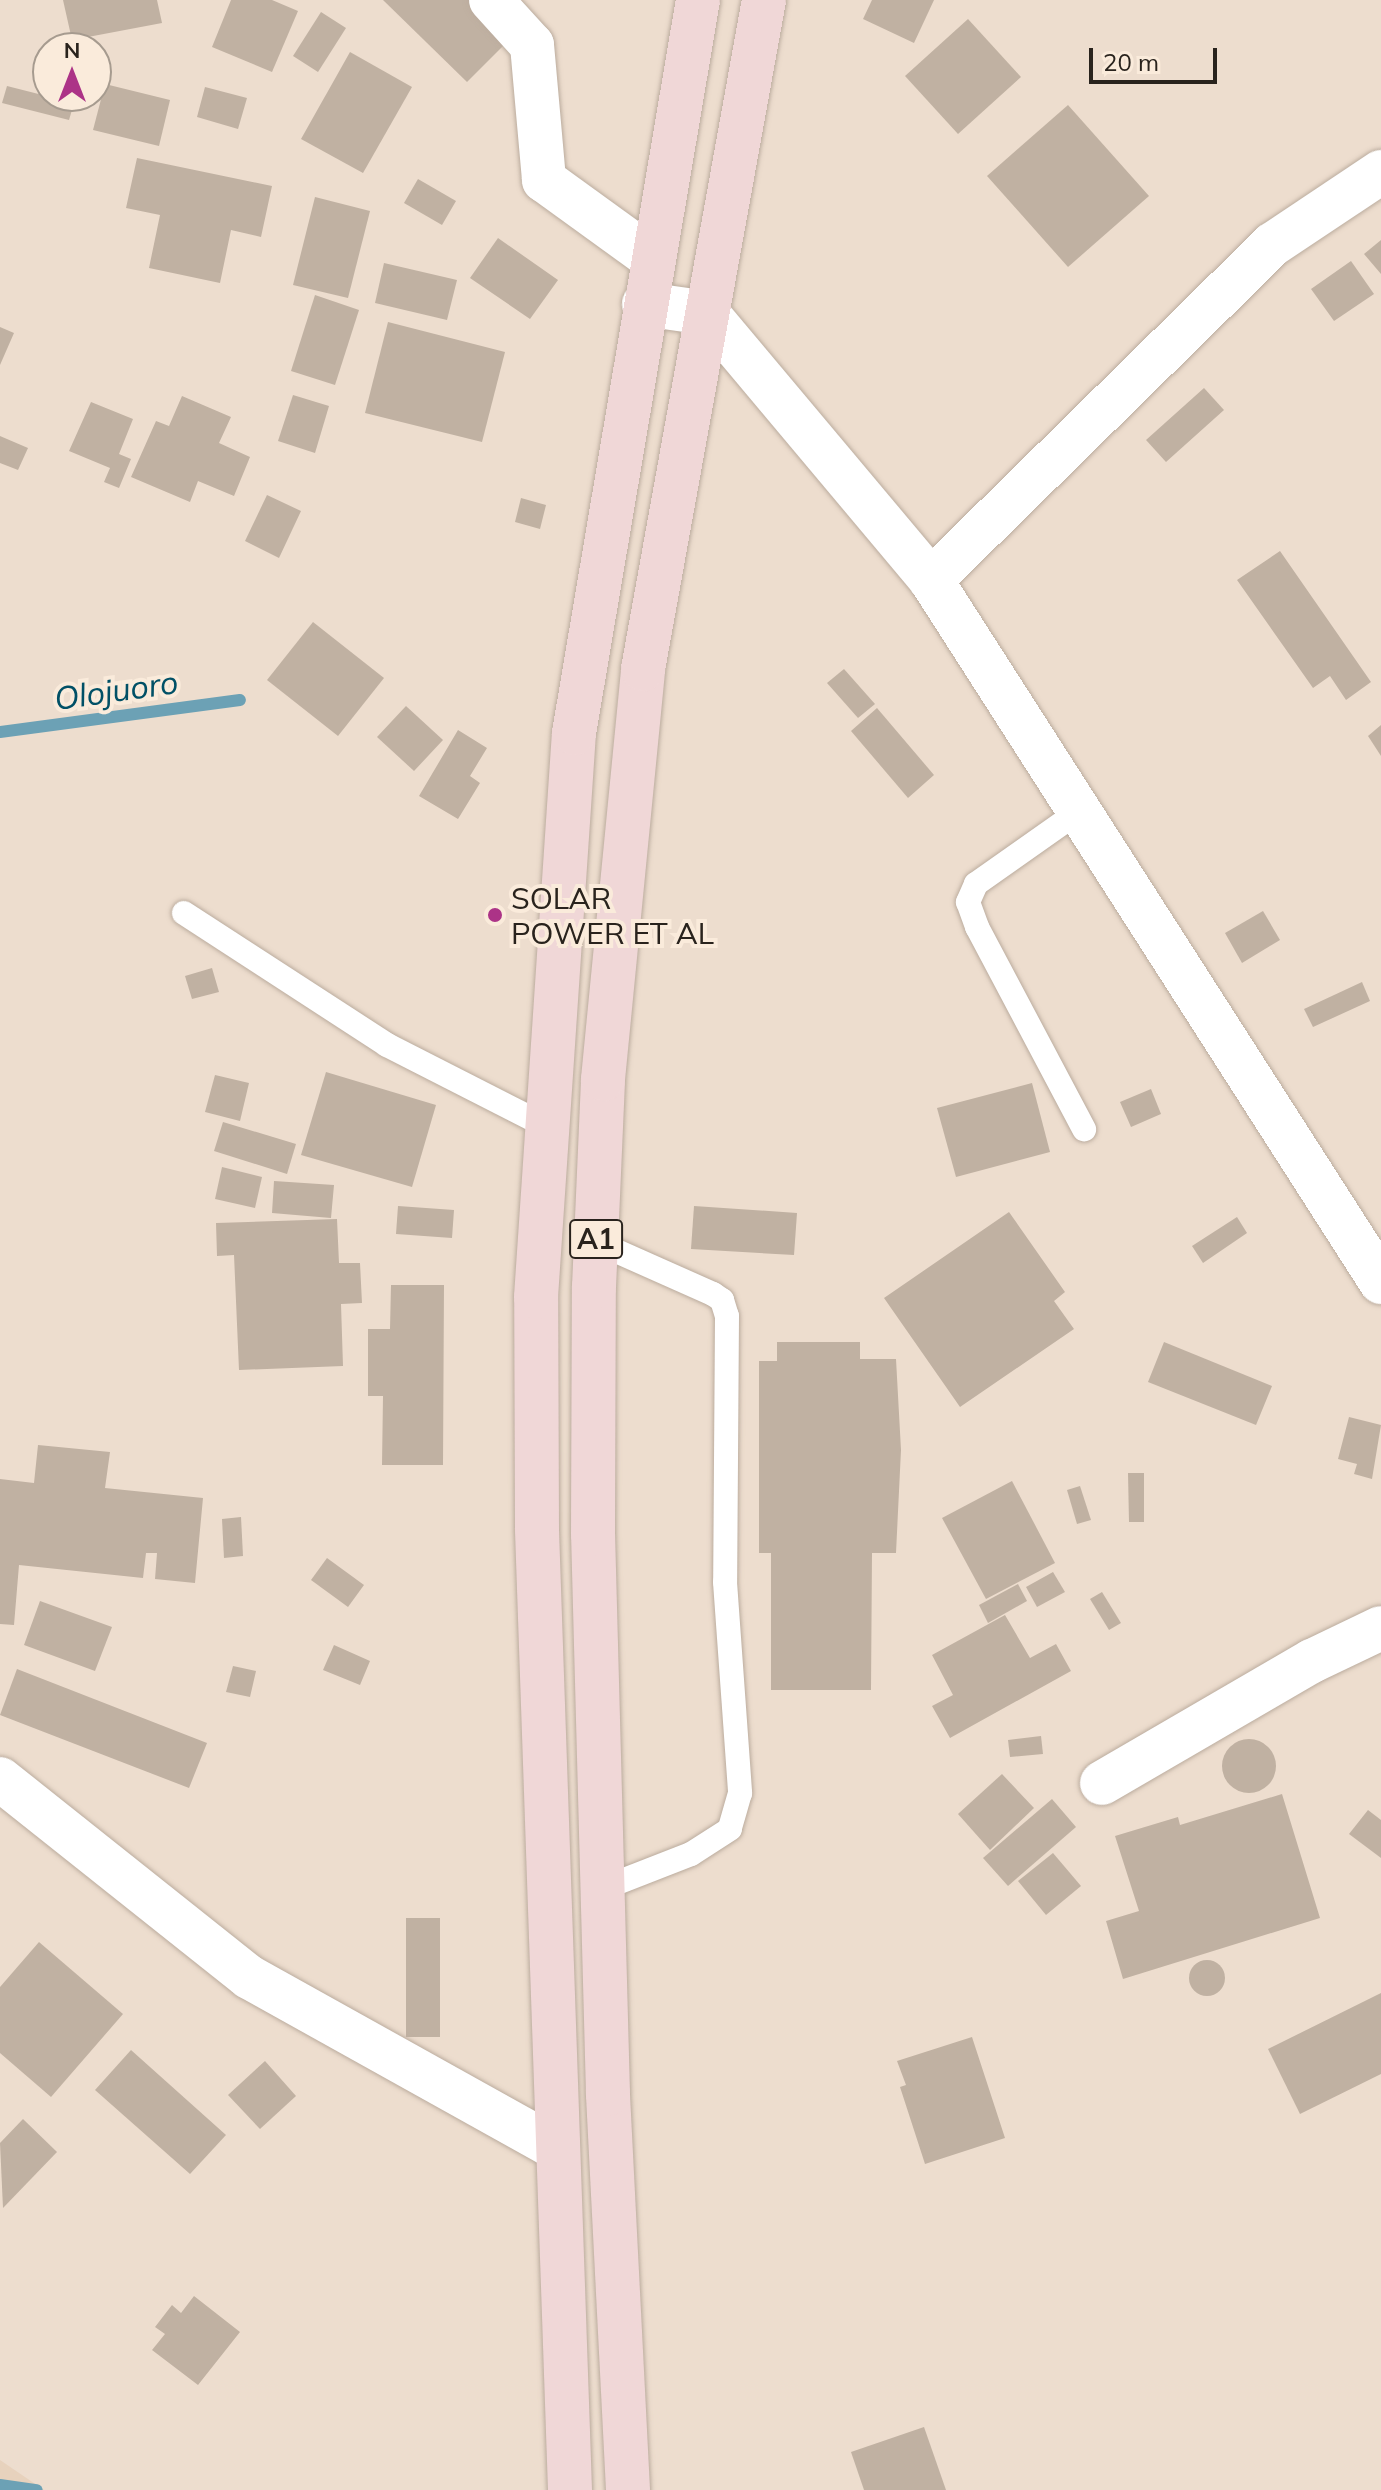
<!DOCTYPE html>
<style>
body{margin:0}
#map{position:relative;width:1381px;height:2490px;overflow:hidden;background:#edddce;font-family:Mulish,sans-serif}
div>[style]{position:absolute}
.built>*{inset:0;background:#e7d2bd}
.stream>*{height:12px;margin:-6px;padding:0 6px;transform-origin:6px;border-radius:6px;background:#6ca1b5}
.building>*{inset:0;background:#c0b1a2}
.round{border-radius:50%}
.roads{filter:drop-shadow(0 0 2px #bbac9e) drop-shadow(0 0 2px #bbac9e)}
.service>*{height:24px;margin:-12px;padding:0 12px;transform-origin:12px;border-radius:12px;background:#fff}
.minor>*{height:44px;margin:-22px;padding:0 22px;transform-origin:22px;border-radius:22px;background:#fff}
.trunk>*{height:44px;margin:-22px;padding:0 22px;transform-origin:22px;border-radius:22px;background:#f0d7d7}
.dots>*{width:22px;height:22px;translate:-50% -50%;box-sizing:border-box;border:4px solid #faebdb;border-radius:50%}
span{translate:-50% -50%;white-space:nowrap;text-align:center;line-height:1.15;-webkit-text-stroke:8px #faebdb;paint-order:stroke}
.shield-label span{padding:2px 6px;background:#faebdb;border:2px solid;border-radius:6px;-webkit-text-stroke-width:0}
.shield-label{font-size:28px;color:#29231d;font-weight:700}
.poi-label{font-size:30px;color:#29231d}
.left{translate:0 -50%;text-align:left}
.water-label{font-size:32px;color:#015066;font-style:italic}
.north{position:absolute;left:32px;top:32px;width:80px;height:80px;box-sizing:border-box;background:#faebdb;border:2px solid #a69b8f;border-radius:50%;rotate:0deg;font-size:22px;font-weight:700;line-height:32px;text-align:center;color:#29231d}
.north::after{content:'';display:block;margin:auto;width:28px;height:36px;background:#ac3387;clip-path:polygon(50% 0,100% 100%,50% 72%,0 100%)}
.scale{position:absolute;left:1089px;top:48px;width:128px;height:36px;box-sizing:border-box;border:4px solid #29231d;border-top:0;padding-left:10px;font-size:24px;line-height:28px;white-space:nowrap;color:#29231d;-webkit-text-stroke:6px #faebdb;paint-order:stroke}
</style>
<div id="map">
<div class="built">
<div style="clip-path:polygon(0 2460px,44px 2490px,0 2490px)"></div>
</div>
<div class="stream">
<div style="left:0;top:732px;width:242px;rotate:-7.6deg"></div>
<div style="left:0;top:2485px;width:37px;rotate:8deg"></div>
</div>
<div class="building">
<div style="clip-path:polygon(63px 0,157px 0,162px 23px,72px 40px)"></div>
<div style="clip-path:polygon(231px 0,272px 0,298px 11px,272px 72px,212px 47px)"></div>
<div style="clip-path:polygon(383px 0,470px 0,510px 39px,467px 82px)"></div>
<div style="clip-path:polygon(872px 0,934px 0,914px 43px,863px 19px)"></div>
<div style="clip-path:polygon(321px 12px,346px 28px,318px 72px,293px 56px)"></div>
<div style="clip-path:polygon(968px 19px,1021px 77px,958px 134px,905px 76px)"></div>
<div style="clip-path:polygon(350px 52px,412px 87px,363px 173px,301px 139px)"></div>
<div style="clip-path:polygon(105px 84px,170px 100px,159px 146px,93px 130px)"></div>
<div style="clip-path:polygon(7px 86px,74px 103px,69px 120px,2px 103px)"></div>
<div style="clip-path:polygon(205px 87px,247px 98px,238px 129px,197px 117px)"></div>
<div style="clip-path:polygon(1068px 105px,1149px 196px,1068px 267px,987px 176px)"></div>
<div style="clip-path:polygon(137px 158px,272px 186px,261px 237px,231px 230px,220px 283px,149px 268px,160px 215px,126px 208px)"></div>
<div style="clip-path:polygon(418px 179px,456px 201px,442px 225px,404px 203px)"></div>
<div style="clip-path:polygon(315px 197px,370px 211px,348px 298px,293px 285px)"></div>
<div style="clip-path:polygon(498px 238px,558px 280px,530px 319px,470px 278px)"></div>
<div style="clip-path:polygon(1381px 240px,1381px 274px,1364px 254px)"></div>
<div style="clip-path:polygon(1351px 261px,1374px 294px,1334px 321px,1311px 289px)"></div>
<div style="clip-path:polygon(384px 263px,457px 280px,447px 320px,375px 303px)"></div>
<div style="clip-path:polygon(315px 295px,359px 310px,335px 385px,291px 371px)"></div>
<div style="clip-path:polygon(388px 322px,505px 352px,482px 442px,365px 413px)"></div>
<div style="clip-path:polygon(0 327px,14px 333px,0 365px)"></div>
<div style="clip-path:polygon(1204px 388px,1224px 410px,1166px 462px,1146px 440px)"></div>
<div style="clip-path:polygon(293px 395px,329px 406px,315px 453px,278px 441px)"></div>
<div style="clip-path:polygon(182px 396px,231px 417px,219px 443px,250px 457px,234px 496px,198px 481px,190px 502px,131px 477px,156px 421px,169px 426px)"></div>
<div style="clip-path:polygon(91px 402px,133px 419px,119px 454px,131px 459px,119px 488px,104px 482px,110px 468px,69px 451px)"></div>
<div style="clip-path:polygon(0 436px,28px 448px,18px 470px,0 463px)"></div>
<div style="clip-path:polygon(267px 495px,301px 511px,279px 558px,245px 541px)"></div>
<div style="clip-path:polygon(521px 498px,546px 505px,540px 529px,515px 522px)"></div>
<div style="clip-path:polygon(1280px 551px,1371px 682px,1346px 700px,1330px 676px,1313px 688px,1237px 580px)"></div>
<div style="clip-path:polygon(313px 622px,384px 678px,338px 736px,267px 680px)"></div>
<div style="clip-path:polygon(844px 669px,875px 704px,858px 718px,827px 683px)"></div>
<div style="clip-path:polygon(406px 706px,443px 740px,414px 771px,377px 737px)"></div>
<div style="clip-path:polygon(877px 708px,934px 775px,908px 798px,851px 731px)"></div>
<div style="clip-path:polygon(1381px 725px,1381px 756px,1368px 736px)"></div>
<div style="clip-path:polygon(458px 730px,487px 748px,470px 776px,480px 783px,458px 819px,419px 796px)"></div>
<div style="clip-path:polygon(1263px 911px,1280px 940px,1242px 963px,1225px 933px)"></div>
<div style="clip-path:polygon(212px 968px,219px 992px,192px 999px,185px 976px)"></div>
<div style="clip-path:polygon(1362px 982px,1370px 1001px,1313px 1027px,1304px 1009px)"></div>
<div style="clip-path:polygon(326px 1072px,436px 1105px,412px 1187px,301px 1155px)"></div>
<div style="clip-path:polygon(215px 1075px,249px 1083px,240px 1121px,205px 1112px)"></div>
<div style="clip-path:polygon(1032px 1083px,1050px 1152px,956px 1177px,937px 1108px)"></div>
<div style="clip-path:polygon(1151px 1089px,1161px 1114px,1131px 1127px,1120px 1102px)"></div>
<div style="clip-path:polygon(223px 1122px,296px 1144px,287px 1174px,214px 1151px)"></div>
<div style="clip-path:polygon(222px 1167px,262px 1177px,255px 1208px,215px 1199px)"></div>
<div style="clip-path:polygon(274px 1181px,334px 1185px,331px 1218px,272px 1213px)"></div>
<div style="clip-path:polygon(398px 1206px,454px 1210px,452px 1238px,396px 1234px)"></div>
<div style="clip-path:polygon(694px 1206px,797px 1213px,794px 1255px,691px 1249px)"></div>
<div style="clip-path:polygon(1009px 1212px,1065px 1292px,1054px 1301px,1074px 1329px,960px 1407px,884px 1298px)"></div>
<div style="clip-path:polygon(1237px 1217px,1247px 1233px,1203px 1263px,1192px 1246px)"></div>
<div style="clip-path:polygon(337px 1219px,339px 1263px,360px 1263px,362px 1303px,341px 1304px,343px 1366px,239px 1370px,234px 1255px,217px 1256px,216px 1223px)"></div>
<div style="clip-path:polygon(391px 1285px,444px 1285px,443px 1465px,382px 1465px,383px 1396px,368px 1396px,368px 1329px,390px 1329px)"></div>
<div style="clip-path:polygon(777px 1342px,860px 1342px,860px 1359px,896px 1359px,901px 1450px,896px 1553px,872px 1553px,871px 1690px,771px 1690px,771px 1553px,759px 1553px,759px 1361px,777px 1361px)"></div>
<div style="clip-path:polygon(1164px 1342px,1272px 1386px,1256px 1425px,1148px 1382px)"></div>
<div style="clip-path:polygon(1349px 1417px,1381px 1425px,1372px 1479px,1354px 1474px,1357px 1464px,1338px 1459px)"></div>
<div style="clip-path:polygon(38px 1445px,110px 1452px,105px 1488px,203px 1498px,195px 1583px,155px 1579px,157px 1553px,146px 1553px,143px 1578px,19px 1565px,14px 1625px,0 1624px,0 1479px,34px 1483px)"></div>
<div style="clip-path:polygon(1128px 1473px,1144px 1473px,1144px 1522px,1129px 1522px)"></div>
<div style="clip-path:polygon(1012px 1481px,1055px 1563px,986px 1599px,942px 1518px)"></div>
<div style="clip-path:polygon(1080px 1486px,1091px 1520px,1077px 1524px,1067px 1490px)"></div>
<div style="clip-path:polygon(241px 1517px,243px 1556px,224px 1558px,222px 1519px)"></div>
<div style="clip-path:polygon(327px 1558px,364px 1585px,348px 1607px,311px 1580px)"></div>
<div style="clip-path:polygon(1053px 1572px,1065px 1592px,1037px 1607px,1026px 1587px)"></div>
<div style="clip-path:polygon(1018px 1584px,1027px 1601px,988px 1623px,979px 1605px)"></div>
<div style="clip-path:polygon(1102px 1592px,1121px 1623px,1109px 1630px,1090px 1599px)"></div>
<div style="clip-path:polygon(40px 1601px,112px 1627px,95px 1671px,24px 1645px)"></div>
<div style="clip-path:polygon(1005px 1615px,1030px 1658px,1056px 1644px,1071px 1671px,950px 1738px,932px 1706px,953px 1695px,932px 1655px)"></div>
<div style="clip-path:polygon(334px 1645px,370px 1661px,360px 1685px,323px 1670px)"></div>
<div style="clip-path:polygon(233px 1666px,256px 1671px,250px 1697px,226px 1692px)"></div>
<div style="clip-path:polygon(17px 1669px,207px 1743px,189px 1788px,0 1715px)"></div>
<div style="clip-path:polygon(1041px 1736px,1043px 1754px,1010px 1757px,1008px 1740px)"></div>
<div class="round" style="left:1222px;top:1739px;width:54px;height:54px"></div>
<div style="clip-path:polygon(1002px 1774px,1034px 1808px,990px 1850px,958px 1814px)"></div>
<div style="clip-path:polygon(1282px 1794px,1320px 1918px,1123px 1979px,1106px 1921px,1139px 1911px,1115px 1836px,1178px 1817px,1180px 1825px)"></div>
<div style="clip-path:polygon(1052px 1799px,1076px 1827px,1008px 1886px,983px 1858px)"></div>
<div style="clip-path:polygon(1368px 1810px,1381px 1820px,1381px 1858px,1349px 1834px)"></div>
<div style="clip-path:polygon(1053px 1853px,1081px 1886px,1046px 1915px,1018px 1881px)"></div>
<div style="clip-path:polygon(406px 1918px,440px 1918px,440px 2037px,406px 2037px)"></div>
<div style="clip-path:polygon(39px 1942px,123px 2014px,51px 2097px,0 2053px,0 1987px)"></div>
<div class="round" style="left:1189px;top:1960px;width:36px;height:36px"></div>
<div style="clip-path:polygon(1381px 1993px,1381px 2074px,1300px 2114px,1268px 2049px)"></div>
<div style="clip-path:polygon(972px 2037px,1005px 2138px,925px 2164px,900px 2087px,906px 2085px,897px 2061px)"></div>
<div style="clip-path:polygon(131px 2050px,226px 2135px,190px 2174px,95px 2090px)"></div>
<div style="clip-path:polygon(265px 2061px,296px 2096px,260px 2129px,228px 2095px)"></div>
<div style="clip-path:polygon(23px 2119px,57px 2152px,3px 2208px,0 2143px)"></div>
<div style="clip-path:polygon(194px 2296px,240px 2332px,198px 2385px,152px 2350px,165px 2334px,155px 2327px,172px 2305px,181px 2313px)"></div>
<div style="clip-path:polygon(924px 2427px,946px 2490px,864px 2490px,851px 2452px)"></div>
</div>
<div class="roads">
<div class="service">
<div style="left:1078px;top:812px;width:125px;rotate:144.8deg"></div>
<div style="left:976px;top:884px;width:20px;rotate:114deg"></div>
<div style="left:968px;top:902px;width:27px;rotate:70deg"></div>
<div style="left:977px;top:927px;width:229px;rotate:62.1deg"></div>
<div style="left:184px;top:913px;width:242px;rotate:33deg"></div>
<div style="left:387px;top:1045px;width:178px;rotate:27deg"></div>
<div style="left:596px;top:1242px;width:128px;rotate:24deg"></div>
<div style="left:713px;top:1294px;width:11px;rotate:34deg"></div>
<div style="left:722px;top:1300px;width:17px;rotate:73deg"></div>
<div style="left:727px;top:1316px;width:266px;rotate:90.4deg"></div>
<div style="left:725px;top:1582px;width:212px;rotate:85.9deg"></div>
<div style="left:740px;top:1793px;width:37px;rotate:106deg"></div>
<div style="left:730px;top:1829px;width:46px;rotate:147.3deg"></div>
<div style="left:691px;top:1854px;width:97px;rotate:158.7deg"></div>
</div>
<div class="minor">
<div style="left:491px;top:0;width:61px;rotate:47.7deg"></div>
<div style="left:532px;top:45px;width:136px;rotate:84.9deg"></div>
<div style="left:544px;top:180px;width:135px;rotate:35.9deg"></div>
<div style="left:644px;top:304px;width:64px;rotate:8.1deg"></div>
<div style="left:707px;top:313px;width:349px;rotate:50deg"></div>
<div style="left:931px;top:580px;width:834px;rotate:57.34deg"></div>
<div style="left:931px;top:580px;width:479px;rotate:-44.5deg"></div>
<div style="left:1273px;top:244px;width:130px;rotate:-33.7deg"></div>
<div style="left:0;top:1779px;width:318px;rotate:38.5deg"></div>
<div style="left:249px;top:1977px;width:351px;rotate:29.1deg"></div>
<div style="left:1102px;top:1783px;width:243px;rotate:-30.2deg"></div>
<div style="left:1312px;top:1661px;width:76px;rotate:-25.6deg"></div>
</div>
<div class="trunk">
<div style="left:570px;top:2490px;width:962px;rotate:-91.97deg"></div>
<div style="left:537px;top:1529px;width:232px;rotate:-90.2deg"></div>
<div style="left:536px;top:1297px;width:565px;rotate:-86.15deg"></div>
<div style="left:574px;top:733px;width:743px;rotate:-80.4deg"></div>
<div style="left:628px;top:2490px;width:397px;rotate:-92.9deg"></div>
<div style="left:608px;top:2094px;width:560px;rotate:-91.53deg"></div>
<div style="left:593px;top:1534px;width:247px;rotate:-89.8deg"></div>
<div style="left:594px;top:1287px;width:208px;rotate:-87.5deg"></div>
<div style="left:603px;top:1079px;width:412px;rotate:-84.4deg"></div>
<div style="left:643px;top:669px;width:680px;rotate:-79.75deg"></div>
</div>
</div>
<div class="dots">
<div style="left:495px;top:915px;background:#ac3387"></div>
</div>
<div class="shield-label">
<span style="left:596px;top:1239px">A1</span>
</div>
<div class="poi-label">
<span class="left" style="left:511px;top:915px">SOLAR<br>POWER ET AL</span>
</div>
<div class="water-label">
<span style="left:116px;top:690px;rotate:-8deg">Olojuoro</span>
</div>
<div class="north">N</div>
<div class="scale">20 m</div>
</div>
